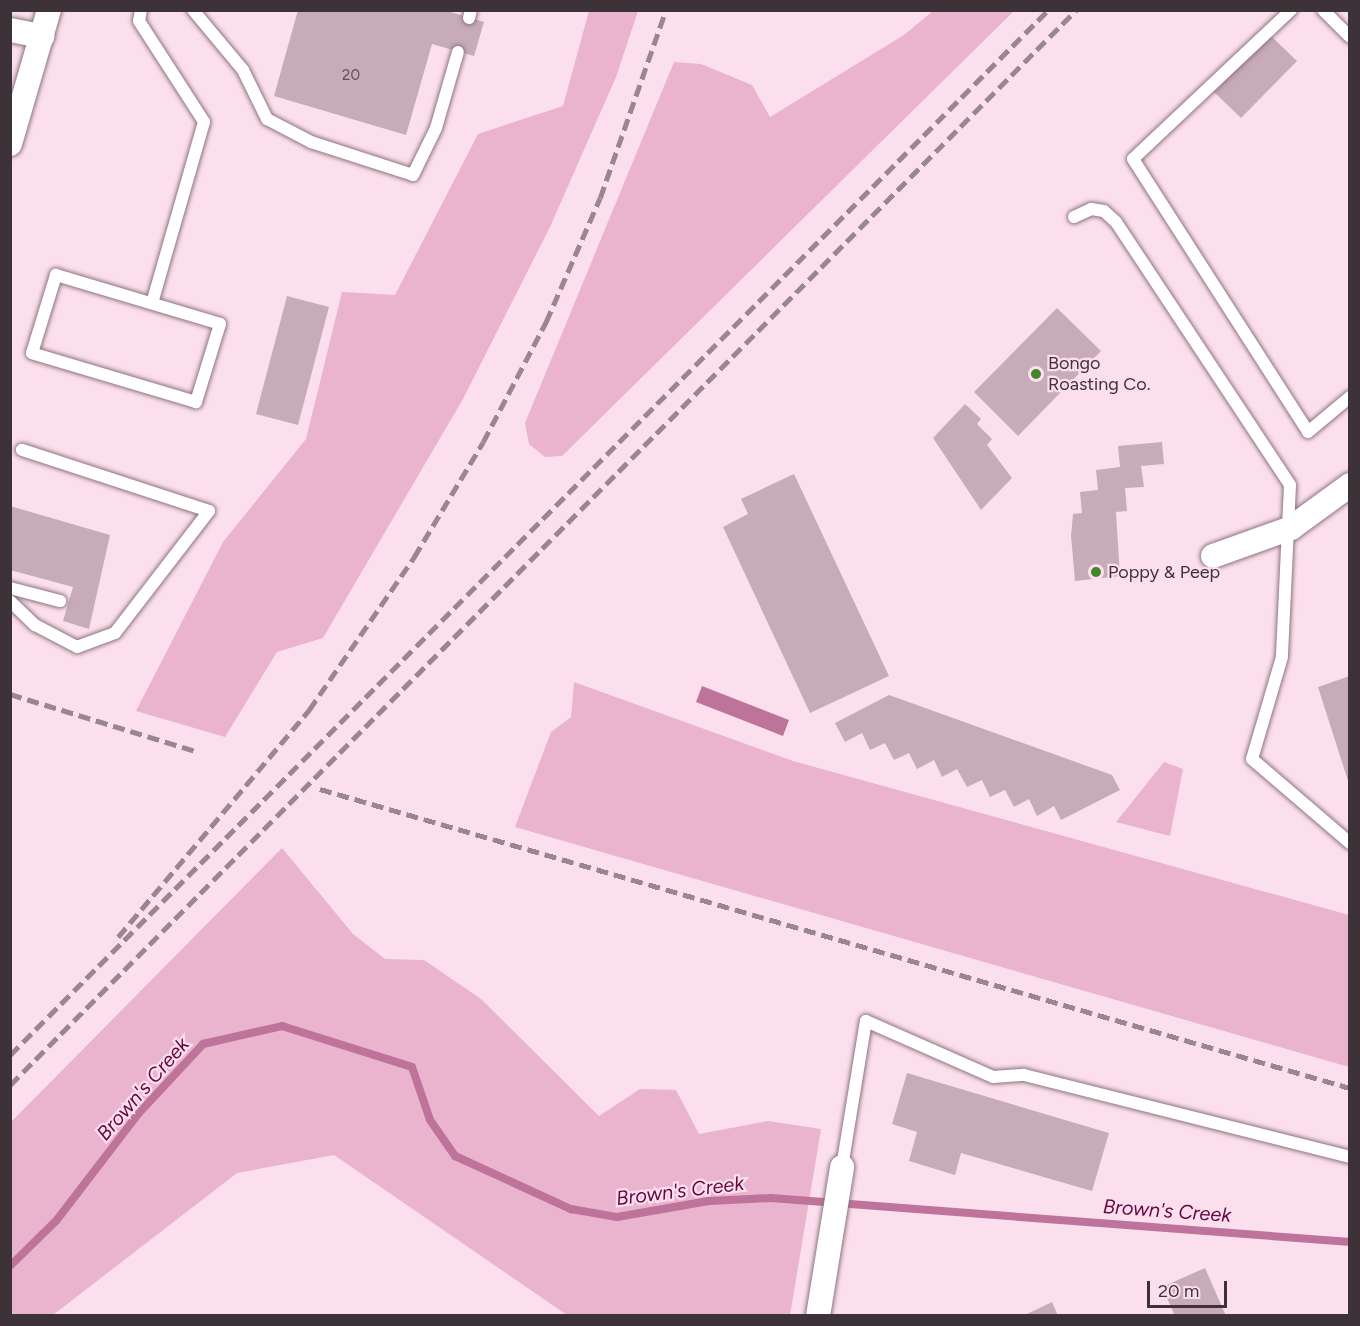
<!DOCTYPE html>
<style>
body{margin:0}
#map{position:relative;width:1360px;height:1326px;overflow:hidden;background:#fcdfed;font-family:Figtree,sans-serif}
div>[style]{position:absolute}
.green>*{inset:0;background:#eab3ce}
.water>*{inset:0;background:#be739a}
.stream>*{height:8px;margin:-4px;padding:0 4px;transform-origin:4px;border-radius:4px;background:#be739a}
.building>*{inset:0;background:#c7abb8}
.roads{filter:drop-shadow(0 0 2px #8e7481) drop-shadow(0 0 2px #8e7481)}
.service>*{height:12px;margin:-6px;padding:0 6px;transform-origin:6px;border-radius:6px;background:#fff}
.minor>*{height:24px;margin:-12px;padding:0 12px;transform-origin:12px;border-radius:12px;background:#fff}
.rail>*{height:4.5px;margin-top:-2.25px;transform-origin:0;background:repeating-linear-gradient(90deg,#99868f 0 12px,transparent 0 18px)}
.dots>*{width:16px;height:16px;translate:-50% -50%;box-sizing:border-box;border:3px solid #fcdfed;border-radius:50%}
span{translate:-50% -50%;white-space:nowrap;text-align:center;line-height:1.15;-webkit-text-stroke:4.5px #fcdfed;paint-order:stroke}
.number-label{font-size:15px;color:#605058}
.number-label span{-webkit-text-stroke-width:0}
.poi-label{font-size:18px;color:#3d3238}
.left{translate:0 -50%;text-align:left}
.water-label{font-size:20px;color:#660744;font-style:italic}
.frame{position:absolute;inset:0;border:12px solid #3d3238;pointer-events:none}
.scale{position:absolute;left:1147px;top:1281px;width:80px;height:27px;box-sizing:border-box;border:3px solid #3d3238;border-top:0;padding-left:8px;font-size:18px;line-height:21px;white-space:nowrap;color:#3d3238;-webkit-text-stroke:4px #fcdfed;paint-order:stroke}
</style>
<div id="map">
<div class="green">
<div style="clip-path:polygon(934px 10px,1014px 11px,562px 456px,545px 457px,529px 444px,525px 423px,674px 62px,701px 64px,752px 85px,770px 117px,904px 35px)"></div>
<div style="clip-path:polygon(589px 11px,638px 11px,616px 77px,550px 227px,463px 399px,323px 638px,277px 652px,225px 737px,136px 711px,223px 542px,306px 439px,342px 292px,395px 295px,478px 134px,563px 106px)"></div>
<div style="clip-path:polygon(574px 682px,793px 761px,1349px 915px,1349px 1067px,515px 827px,551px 732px,571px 717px)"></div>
<div style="clip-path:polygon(1164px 762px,1183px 769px,1170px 836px,1116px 822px)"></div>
<div style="clip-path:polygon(282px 848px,353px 934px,385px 959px,424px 960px,481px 999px,599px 1116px,640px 1089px,676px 1090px,699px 1134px,768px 1121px,821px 1129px,790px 1315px,567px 1315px,334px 1155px,237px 1173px,53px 1315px,11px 1315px,11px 1122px)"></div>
</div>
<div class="water">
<div style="clip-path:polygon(702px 686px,789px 720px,783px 736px,696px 702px)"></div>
</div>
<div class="stream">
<div style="left:10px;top:1266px;width:64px;rotate:-44.4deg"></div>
<div style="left:56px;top:1221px;width:135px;rotate:-52.5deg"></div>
<div style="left:138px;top:1114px;width:96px;rotate:-47.1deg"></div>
<div style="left:203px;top:1044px;width:81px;rotate:-12.8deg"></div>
<div style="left:282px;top:1026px;width:136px;rotate:17.5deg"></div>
<div style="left:412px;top:1067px;width:56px;rotate:71.2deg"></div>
<div style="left:430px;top:1120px;width:44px;rotate:55.2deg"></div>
<div style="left:455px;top:1156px;width:128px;rotate:24.6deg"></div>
<div style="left:571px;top:1209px;width:47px;rotate:9.9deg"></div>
<div style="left:617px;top:1217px;width:93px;rotate:-9.9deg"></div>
<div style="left:709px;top:1201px;width:62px;rotate:-2.8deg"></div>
<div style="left:771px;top:1198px;width:581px;rotate:4.35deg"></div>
</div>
<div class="building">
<div style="clip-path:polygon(298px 10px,444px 10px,484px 22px,474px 56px,432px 44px,406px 135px,274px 96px)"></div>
<div style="clip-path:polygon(1270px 35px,1297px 61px,1241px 118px,1214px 92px)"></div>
<div style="clip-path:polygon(287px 296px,329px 307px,298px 425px,256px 414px)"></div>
<div style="clip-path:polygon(1057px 308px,1101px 351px,1018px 436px,974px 392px)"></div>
<div style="clip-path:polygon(965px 404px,981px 419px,977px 424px,992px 439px,987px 445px,1012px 478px,981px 510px,933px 438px)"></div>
<div style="clip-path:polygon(1162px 442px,1164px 464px,1141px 466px,1144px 487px,1125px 488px,1127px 511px,1116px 512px,1120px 576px,1075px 581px,1071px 536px,1073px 514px,1082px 513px,1080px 492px,1098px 490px,1096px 470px,1120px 467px,1118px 446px)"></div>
<div style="clip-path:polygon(794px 474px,889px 676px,810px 713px,723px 527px,748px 514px,741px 499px)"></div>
<div style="clip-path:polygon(10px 506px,110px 535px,89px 629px,63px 621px,73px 587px,10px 570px)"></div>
<div style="clip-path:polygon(1350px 676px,1350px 784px,1349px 784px,1318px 687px)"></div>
<div style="clip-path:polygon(889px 695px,1112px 775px,1120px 790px,1061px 820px,1054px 806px,1037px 816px,1029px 799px,1014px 807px,1005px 790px,990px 797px,982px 780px,967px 787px,957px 769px,942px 777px,934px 760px,917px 769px,909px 753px,894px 760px,885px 743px,870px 750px,862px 733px,845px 742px,835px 723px)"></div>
<div style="clip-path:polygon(907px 1073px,1109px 1133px,1092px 1191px,961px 1153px,955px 1175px,909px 1161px,917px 1132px,892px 1124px)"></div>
<div style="clip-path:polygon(1205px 1268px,1226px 1316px,1175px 1316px,1162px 1287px)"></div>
<div style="clip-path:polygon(1052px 1302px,1058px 1316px,1023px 1316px)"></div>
</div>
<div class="roads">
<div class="service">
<div style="left:141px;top:10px;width:11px;rotate:100deg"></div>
<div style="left:139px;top:21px;width:120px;rotate:57.2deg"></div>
<div style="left:204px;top:122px;width:188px;rotate:106deg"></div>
<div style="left:193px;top:10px;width:78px;rotate:50.2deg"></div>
<div style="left:243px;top:70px;width:55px;rotate:63.9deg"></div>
<div style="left:267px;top:119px;width:50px;rotate:27.6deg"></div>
<div style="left:311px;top:142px;width:107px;rotate:17.9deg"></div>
<div style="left:413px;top:175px;width:52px;rotate:-63.9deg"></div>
<div style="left:436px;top:128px;width:79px;rotate:-73.9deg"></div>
<div style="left:1291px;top:10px;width:217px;rotate:136.7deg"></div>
<div style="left:1133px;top:159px;width:324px;rotate:57.3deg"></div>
<div style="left:1308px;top:432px;width:55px;rotate:-39.8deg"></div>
<div style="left:1323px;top:10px;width:38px;rotate:45deg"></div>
<div style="left:469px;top:18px;width:8px;rotate:-76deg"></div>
<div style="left:1074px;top:217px;width:19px;rotate:-25deg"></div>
<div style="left:1091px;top:209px;width:13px;rotate:9deg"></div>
<div style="left:1104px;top:211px;width:16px;rotate:43deg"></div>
<div style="left:1116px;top:222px;width:315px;rotate:56.5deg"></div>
<div style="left:1290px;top:485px;width:172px;rotate:92.7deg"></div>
<div style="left:1282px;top:657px;width:106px;rotate:106.4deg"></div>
<div style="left:1252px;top:759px;width:129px;rotate:40.6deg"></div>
<div style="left:56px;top:275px;width:171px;rotate:16.6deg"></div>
<div style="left:220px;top:324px;width:82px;rotate:107.1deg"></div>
<div style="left:196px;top:402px;width:171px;rotate:-163.4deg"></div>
<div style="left:32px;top:353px;width:82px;rotate:-72.9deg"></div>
<div style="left:10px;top:588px;width:52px;rotate:14.6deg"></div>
<div style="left:10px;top:601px;width:35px;rotate:44deg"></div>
<div style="left:35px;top:625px;width:47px;rotate:27.6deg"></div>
<div style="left:77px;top:647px;width:40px;rotate:-20.2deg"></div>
<div style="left:115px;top:633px;width:154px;rotate:-52.4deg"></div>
<div style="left:209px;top:511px;width:197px;rotate:-161.9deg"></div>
<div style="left:842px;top:1167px;width:148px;rotate:-80.7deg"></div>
<div style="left:866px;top:1021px;width:139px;rotate:23.8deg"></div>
<div style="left:993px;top:1077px;width:31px;rotate:-4deg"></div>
<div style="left:1024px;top:1075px;width:336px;rotate:14.1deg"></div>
</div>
<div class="minor">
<div style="left:10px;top:30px;width:33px;rotate:11deg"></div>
<div style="left:10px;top:144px;width:140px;rotate:-73.8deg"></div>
<div style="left:1213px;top:556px;width:83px;rotate:-19.7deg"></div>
<div style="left:1291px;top:528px;width:73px;rotate:-36.1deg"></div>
<div style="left:818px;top:1316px;width:151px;rotate:-80.8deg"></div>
</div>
</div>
<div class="rail">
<div style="left:10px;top:694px;width:197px;rotate:17.1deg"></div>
<div style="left:320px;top:789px;width:1073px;rotate:16.19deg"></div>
<div style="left:118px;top:937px;width:297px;rotate:-49.9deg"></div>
<div style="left:309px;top:710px;width:186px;rotate:-55.5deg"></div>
<div style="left:414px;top:557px;width:134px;rotate:-59deg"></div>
<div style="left:483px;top:442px;width:136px;rotate:-62.3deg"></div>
<div style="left:546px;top:322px;width:135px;rotate:-66.5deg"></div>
<div style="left:600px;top:198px;width:199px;rotate:-70.7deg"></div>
<div style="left:10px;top:1055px;width:1473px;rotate:-45.19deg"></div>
<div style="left:10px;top:1085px;width:1514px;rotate:-45.24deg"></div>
</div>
<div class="dots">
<div style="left:1036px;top:374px;background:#438629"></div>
<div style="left:1096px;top:572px;background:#438629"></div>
</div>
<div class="number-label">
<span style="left:351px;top:76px">20</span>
</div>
<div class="poi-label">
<span class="left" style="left:1048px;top:374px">Bongo<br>Roasting Co.</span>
<span class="left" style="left:1108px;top:572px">Poppy &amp; Peep</span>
</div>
<div class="water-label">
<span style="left:143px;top:1089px;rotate:-49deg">Brown's Creek</span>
<span style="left:680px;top:1191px;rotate:-7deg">Brown's Creek</span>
<span style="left:1167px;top:1211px;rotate:4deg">Brown's Creek</span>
</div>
<div class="frame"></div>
<div class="scale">20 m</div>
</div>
